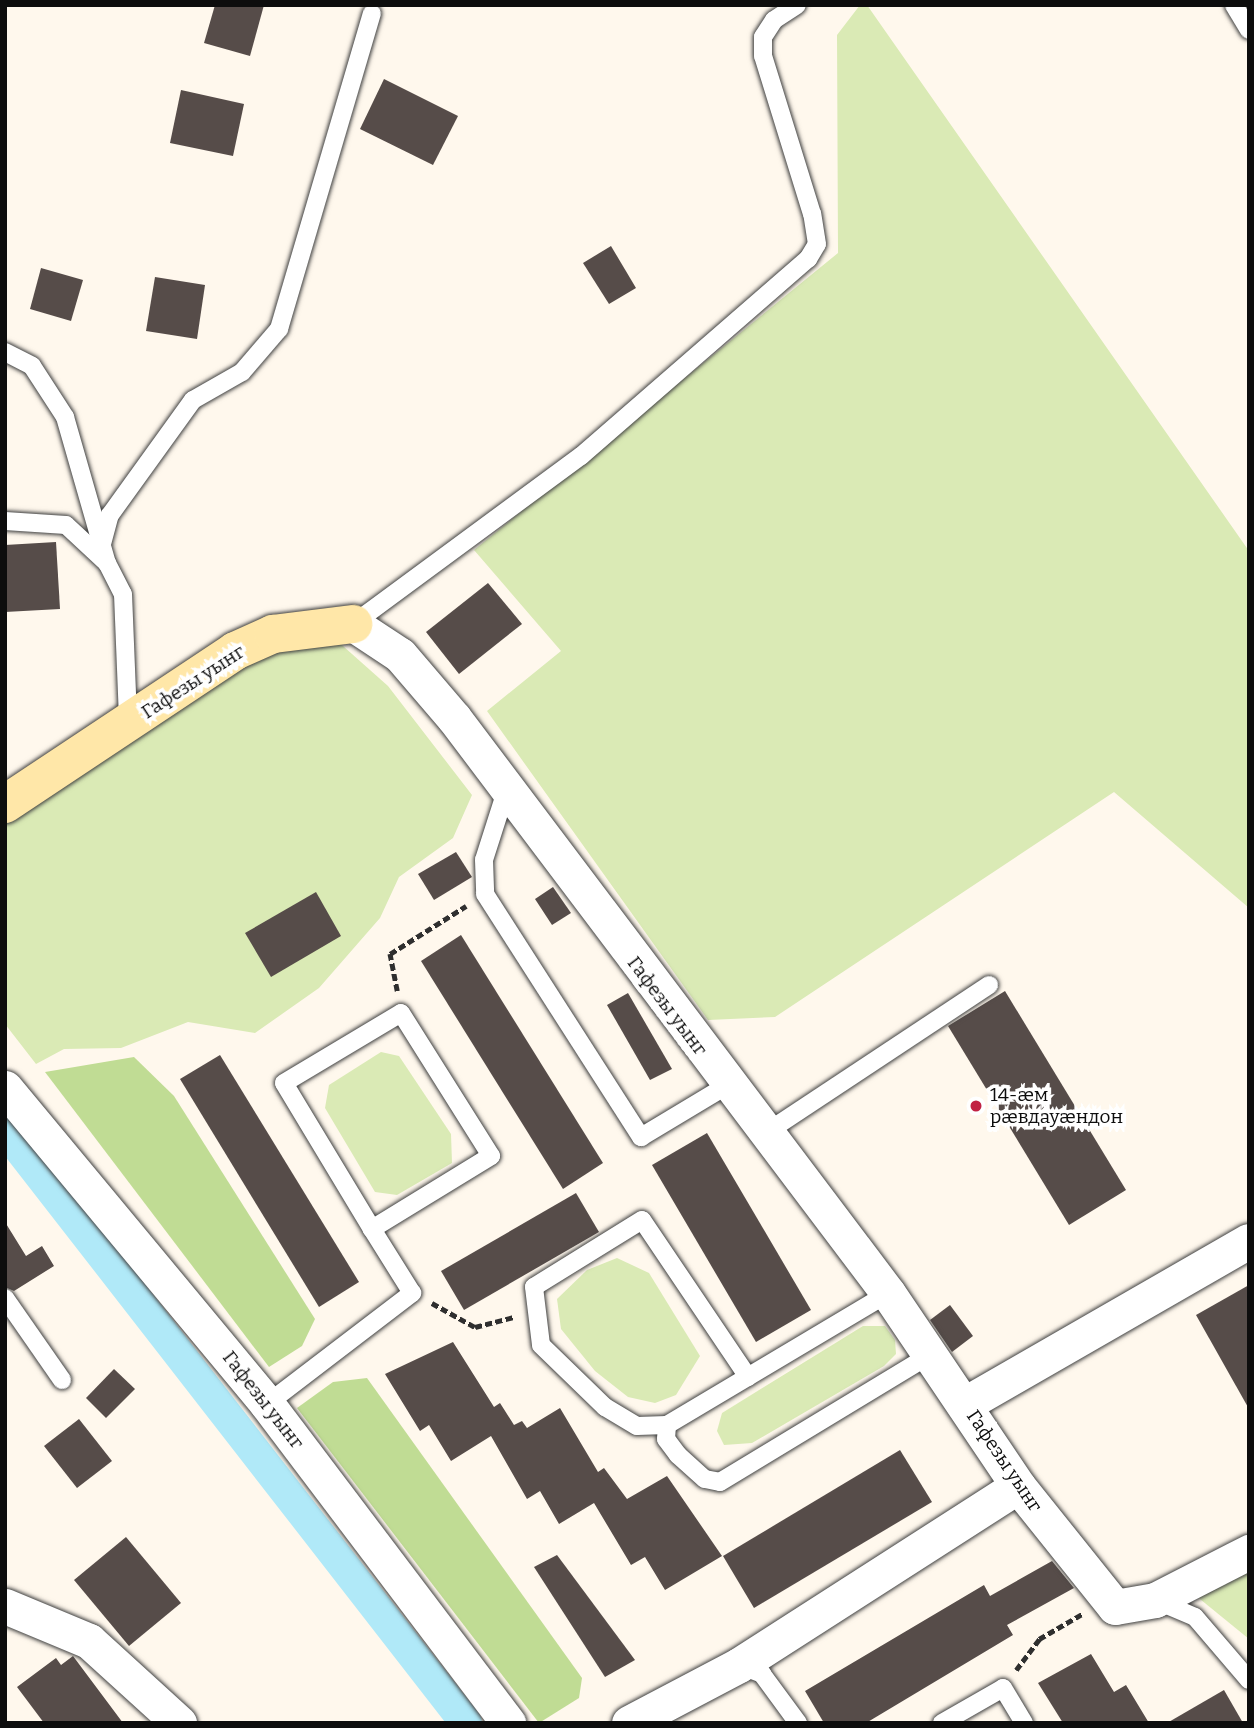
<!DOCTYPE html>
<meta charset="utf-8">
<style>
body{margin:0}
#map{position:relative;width:1254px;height:1728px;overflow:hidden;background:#fff8ed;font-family:Bitter,serif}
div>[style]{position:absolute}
.green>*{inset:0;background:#daeab5}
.forest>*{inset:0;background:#c0dc94}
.canal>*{height:32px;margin:-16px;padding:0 16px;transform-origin:16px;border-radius:16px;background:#b0e9f8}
.building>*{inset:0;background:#564c49}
.path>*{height:4.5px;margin-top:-2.25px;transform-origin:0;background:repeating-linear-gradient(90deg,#2f2f2f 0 7px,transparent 0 10.5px)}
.roads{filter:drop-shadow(0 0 2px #404040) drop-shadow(0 0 2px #404040)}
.lane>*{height:18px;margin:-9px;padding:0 9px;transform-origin:9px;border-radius:9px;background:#fff}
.street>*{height:35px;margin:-17.5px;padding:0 17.5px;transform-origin:17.5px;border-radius:17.5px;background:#fff}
.secondary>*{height:38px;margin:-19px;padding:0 19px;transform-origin:19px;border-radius:19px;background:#ffe7a8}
.dots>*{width:19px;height:19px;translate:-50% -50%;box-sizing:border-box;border:4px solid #fff;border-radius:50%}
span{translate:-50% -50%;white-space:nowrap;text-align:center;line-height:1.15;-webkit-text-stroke:7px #fff;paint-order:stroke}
.street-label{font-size:19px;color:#0d0d0d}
.poi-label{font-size:19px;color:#0d0d0d}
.left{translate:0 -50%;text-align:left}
.frame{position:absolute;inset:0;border:7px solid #0d0d0d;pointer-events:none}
</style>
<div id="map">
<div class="green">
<div style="clip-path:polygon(860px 5px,867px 5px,1249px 551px,1249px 908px,1114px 792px,775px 1017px,708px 1020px,487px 711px,561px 651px,474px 550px,838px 253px,837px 35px)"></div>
<div style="clip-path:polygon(231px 637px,334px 638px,388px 686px,472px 795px,453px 838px,399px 877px,380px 918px,319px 988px,255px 1033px,188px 1022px,121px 1048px,64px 1049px,36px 1064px,5px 1024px,5px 788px)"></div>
<div style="clip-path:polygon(381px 1052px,399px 1056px,451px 1134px,452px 1163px,397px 1195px,375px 1192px,325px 1108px,329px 1085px)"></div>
<div style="clip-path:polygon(617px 1258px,649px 1273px,700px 1356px,676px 1395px,655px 1403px,628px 1397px,595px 1371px,561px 1329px,557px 1299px,587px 1270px)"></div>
<div style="clip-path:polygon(863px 1326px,885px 1326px,895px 1340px,896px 1354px,884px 1366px,752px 1443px,724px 1445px,717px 1431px,722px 1413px)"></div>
<div style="clip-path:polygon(1249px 1549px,1249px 1639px,1195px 1595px)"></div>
</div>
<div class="forest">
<div style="clip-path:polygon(134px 1057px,174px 1096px,315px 1319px,302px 1346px,269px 1367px,45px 1072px)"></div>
<div style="clip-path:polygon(367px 1378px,582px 1678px,579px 1698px,539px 1723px,297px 1408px,333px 1382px)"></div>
</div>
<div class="canal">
<div style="left:5px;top:1130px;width:751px;rotate:52.14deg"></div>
</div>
<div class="building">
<div style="clip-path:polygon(215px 5px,264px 5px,250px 56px,204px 43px)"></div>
<div style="clip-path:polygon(384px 79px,458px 116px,433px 165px,360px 129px)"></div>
<div style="clip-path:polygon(181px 90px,244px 104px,233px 156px,170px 143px)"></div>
<div style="clip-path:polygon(611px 246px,636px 288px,609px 304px,583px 263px)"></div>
<div style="clip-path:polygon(41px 268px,83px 280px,71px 321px,30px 309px)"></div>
<div style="clip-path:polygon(155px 277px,205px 285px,197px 339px,146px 331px)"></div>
<div style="clip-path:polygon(56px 542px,60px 609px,5px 612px,5px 545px)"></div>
<div style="clip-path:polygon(488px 583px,522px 624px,459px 674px,426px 632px)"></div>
<div style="clip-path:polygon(456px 852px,472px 877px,434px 900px,418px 874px)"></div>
<div style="clip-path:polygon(553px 887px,571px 913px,552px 925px,535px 899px)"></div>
<div style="clip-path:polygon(316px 892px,341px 936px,271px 977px,245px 933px)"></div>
<div style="clip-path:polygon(461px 935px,603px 1163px,563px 1189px,421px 961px)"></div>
<div style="clip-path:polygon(1005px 991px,1126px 1190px,1069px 1225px,948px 1026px)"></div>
<div style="clip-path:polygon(628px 993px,672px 1069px,650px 1080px,607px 1005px)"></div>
<div style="clip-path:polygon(220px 1055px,359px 1282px,319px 1307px,180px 1079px)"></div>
<div style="clip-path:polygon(707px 1133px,811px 1310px,756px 1342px,652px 1165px)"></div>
<div style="clip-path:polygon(576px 1193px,599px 1232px,464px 1310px,441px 1271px)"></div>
<div style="clip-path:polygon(5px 1222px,26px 1256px,42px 1246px,54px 1266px,14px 1291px,5px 1287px)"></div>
<div style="clip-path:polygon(1249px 1285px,1249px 1409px,1196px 1315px)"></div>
<div style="clip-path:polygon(950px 1305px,973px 1336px,952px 1352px,930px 1320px)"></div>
<div style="clip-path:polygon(453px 1342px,494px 1407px,500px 1403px,514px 1425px,522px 1421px,527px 1428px,560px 1408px,598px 1472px,604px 1468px,627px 1499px,667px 1476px,722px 1556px,665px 1590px,645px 1557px,631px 1565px,594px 1503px,559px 1524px,540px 1491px,527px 1499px,491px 1436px,451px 1461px,429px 1425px,420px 1431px,385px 1374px)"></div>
<div style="clip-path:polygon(114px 1369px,135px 1389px,106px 1418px,86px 1398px)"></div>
<div style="clip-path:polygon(79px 1419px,112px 1461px,77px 1488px,44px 1446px)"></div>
<div style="clip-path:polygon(900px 1450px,932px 1502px,754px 1608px,723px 1556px)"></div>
<div style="clip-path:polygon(126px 1537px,181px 1603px,129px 1646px,74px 1580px)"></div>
<div style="clip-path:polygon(557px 1555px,635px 1660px,605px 1677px,534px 1567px)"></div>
<div style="clip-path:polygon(1052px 1561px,1074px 1588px,1007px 1625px,1013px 1635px,866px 1723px,824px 1723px,805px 1691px,984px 1585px,990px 1596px)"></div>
<div style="clip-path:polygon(1091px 1654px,1114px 1692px,1126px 1685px,1149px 1723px,1063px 1723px,1038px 1683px)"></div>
<div style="clip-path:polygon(73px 1656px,123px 1723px,44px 1723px,17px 1687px,56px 1658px,61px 1665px)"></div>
<div style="clip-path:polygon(1224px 1690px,1243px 1723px,1167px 1723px)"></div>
</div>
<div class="path">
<div style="left:397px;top:991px;width:38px;rotate:-101deg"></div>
<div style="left:390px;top:954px;width:90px;rotate:-32.3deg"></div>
<div style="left:432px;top:1303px;width:49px;rotate:29.2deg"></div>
<div style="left:475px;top:1327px;width:40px;rotate:-14.4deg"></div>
<div style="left:1016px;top:1670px;width:39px;rotate:-53deg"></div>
<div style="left:1039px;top:1639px;width:50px;rotate:-30.2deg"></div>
</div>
<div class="roads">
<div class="lane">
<div style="left:1234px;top:5px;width:29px;rotate:59deg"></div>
<div style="left:5px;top:352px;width:30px;rotate:27deg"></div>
<div style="left:32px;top:366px;width:61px;rotate:57.1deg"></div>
<div style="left:65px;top:417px;width:152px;rotate:74deg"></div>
<div style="left:107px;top:563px;width:35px;rotate:63deg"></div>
<div style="left:123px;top:594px;width:127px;rotate:87.7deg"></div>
<div style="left:5px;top:521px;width:61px;rotate:3.8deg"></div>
<div style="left:66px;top:525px;width:56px;rotate:42.8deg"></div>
<div style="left:102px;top:544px;width:30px;rotate:-75deg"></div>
<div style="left:110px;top:515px;width:142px;rotate:-54.2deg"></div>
<div style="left:193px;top:400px;width:56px;rotate:-29.7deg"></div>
<div style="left:242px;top:372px;width:57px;rotate:-49.3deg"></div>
<div style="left:279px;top:329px;width:329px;rotate:-73.6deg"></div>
<div style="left:353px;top:624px;width:283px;rotate:-36.4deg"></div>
<div style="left:581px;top:456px;width:301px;rotate:-41deg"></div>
<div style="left:808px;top:259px;width:17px;rotate:-59deg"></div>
<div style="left:817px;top:244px;width:30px;rotate:-99deg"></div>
<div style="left:812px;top:214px;width:165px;rotate:-107.2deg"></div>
<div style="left:763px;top:56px;width:19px;rotate:-90deg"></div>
<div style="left:763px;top:37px;width:20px;rotate:-57deg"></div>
<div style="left:774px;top:20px;width:27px;rotate:-33deg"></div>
<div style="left:506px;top:791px;width:72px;rotate:107.7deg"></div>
<div style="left:484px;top:860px;width:34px;rotate:88deg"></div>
<div style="left:485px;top:894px;width:289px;rotate:57.3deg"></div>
<div style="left:641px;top:1137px;width:99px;rotate:-31deg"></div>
<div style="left:764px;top:1134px;width:270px;rotate:-33.5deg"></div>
<div style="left:5px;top:1298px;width:100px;rotate:55.2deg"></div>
<div style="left:748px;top:1377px;width:189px;rotate:-124deg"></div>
<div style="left:642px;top:1220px;width:127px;rotate:148.2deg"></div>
<div style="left:534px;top:1287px;width:58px;rotate:83.1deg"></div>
<div style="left:541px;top:1345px;width:89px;rotate:44.1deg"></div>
<div style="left:605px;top:1407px;width:37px;rotate:31deg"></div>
<div style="left:637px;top:1426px;width:30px;rotate:-2deg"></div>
<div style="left:667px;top:1425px;width:257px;rotate:-30.8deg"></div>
<div style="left:267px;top:1404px;width:183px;rotate:-37.4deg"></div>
<div style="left:412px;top:1293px;width:75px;rotate:-122deg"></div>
<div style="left:372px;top:1229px;width:170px;rotate:-121.1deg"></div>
<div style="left:284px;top:1083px;width:136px;rotate:-30.9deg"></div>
<div style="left:401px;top:1013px;width:169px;rotate:57.8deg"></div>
<div style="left:491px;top:1156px;width:140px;rotate:148.5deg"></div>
<div style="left:667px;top:1425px;width:14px;rotate:94deg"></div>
<div style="left:666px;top:1439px;width:20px;rotate:53deg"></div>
<div style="left:678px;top:1455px;width:36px;rotate:42deg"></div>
<div style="left:705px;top:1479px;width:15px;rotate:11deg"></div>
<div style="left:720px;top:1482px;width:245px;rotate:-31.2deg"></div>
<div style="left:1155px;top:1600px;width:43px;rotate:23deg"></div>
<div style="left:1195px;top:1617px;width:83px;rotate:49.4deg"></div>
<div style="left:739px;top:1665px;width:25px;rotate:21deg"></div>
<div style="left:762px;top:1674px;width:61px;rotate:53.7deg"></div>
<div style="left:942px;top:1723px;width:70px;rotate:-29.8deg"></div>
<div style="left:1003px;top:1688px;width:41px;rotate:59deg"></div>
</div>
<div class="street">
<div style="left:353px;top:624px;width:56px;rotate:33.4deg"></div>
<div style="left:400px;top:655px;width:83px;rotate:49.4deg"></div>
<div style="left:454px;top:718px;width:720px;rotate:52.96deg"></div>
<div style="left:888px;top:1293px;width:233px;rotate:56deg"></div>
<div style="left:1018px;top:1486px;width:155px;rotate:51.3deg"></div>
<div style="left:1115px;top:1607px;width:41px;rotate:-9.9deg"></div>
<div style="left:1155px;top:1600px;width:106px;rotate:-27.1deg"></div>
<div style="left:5px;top:1088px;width:410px;rotate:50.3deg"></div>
<div style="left:267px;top:1404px;width:400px;rotate:52.9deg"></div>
<div style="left:965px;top:1404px;width:327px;rotate:-29.9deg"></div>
<div style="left:5px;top:1606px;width:91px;rotate:22.6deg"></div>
<div style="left:89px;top:1641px;width:122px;rotate:42.3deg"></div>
<div style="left:629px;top:1723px;width:124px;rotate:-27.8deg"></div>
<div style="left:739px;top:1665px;width:331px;rotate:-32.7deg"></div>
</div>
<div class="secondary">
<div style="left:5px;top:804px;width:276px;rotate:-33.6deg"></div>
<div style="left:235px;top:651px;width:42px;rotate:-24.1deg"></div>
<div style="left:273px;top:634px;width:81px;rotate:-7.1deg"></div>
</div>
</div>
<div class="dots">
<div style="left:976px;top:1106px;background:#c12143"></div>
</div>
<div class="street-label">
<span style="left:193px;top:682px;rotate:-33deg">Гафезы уынг</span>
<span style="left:667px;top:1006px;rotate:53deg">Гафезы уынг</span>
<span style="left:263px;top:1400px;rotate:52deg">Гафезы уынг</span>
<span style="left:1004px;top:1461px;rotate:56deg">Гафезы уынг</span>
</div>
<div class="poi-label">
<span class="left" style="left:990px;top:1106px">14-æм<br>рӕвдауӕндон</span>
</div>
<div class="frame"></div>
</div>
